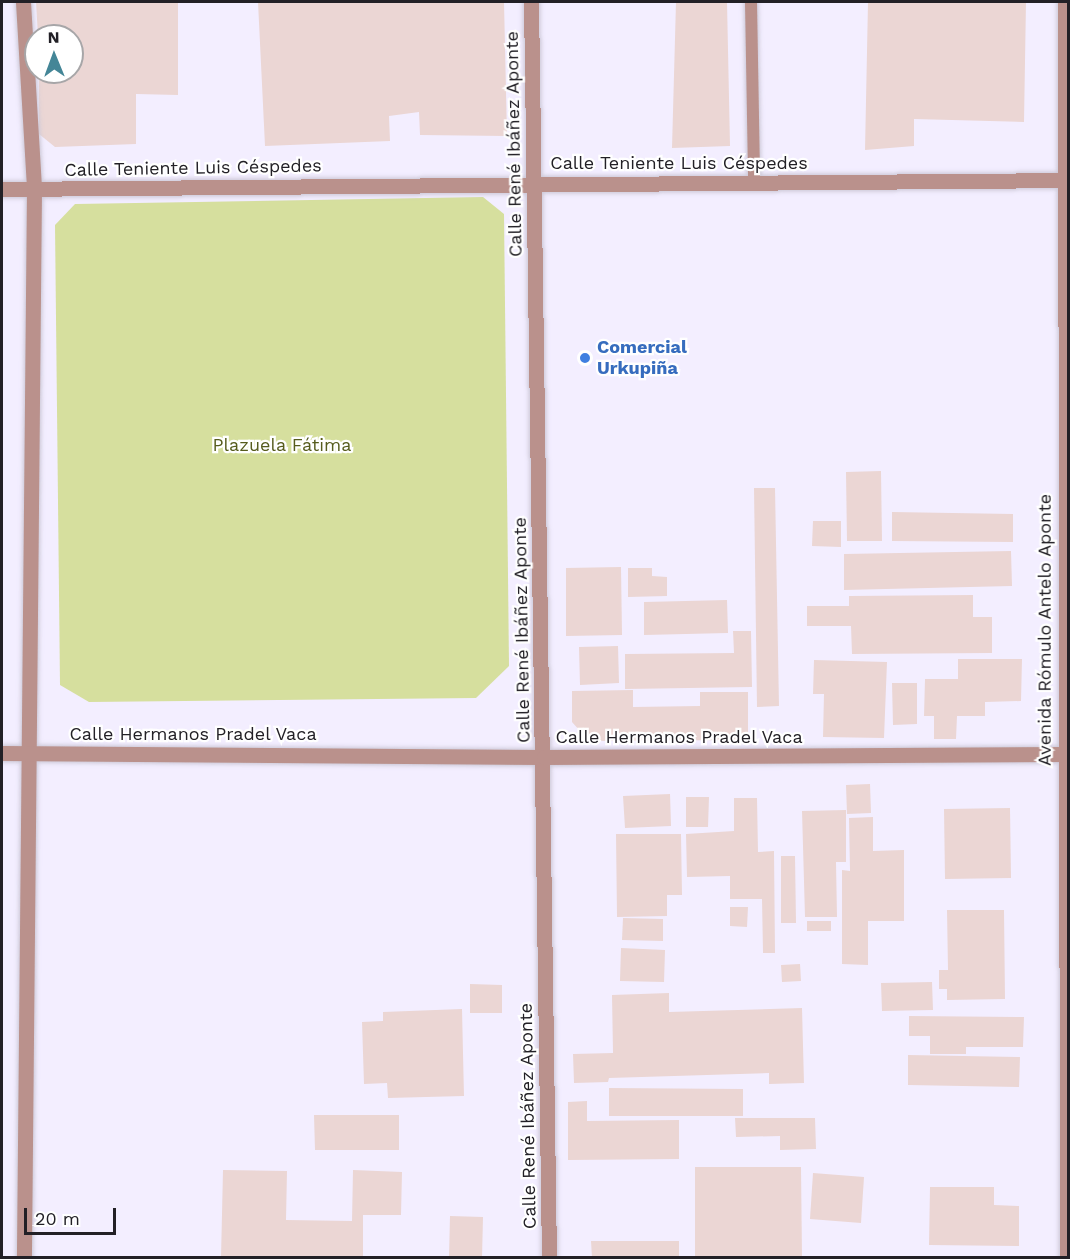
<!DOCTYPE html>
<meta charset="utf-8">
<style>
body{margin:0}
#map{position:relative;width:1070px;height:1259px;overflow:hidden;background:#f3eeff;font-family:"Work Sans",sans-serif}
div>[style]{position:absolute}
.green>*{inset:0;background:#d6df9e}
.building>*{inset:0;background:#ebd6d4}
.roads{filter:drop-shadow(0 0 2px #cdc9d8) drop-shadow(0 0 2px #cdc9d8)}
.lane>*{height:12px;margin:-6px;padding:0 6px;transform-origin:6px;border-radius:6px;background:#ba918c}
.street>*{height:15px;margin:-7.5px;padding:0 7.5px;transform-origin:7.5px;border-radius:7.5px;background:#ba918c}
.dots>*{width:16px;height:16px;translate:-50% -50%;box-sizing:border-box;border:3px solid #fff;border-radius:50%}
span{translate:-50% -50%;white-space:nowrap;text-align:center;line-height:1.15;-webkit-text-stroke:4.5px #fff;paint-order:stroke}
.street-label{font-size:18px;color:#222026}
.shop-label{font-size:18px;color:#366cbe;font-weight:700}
.left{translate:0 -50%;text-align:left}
.park-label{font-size:18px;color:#565c1d}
.frame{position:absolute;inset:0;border:3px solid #222026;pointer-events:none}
.north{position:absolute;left:24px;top:24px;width:60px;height:60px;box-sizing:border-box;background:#fff;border:2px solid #a7a6a8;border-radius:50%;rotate:359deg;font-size:16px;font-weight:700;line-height:24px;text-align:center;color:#222026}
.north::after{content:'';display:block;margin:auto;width:21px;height:27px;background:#448697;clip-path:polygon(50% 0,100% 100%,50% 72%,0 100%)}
.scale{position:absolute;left:24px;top:1208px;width:92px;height:27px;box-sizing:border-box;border:3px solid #222026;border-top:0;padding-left:8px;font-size:18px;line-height:21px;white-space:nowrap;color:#222026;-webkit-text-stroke:4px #fff;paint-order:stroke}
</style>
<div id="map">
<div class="green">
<div style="clip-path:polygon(483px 197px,504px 214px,509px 666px,476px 698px,89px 702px,60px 685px,55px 225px,75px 204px)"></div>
</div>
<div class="building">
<div style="clip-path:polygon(36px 2px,178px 2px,178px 95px,136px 94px,136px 144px,55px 147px,39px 134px,39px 72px,72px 72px,72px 36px,38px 36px)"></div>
<div style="clip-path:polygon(258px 2px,504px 2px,507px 136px,420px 135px,419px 112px,389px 116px,390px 141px,265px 146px)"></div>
<div style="clip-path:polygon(676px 2px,727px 2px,730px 146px,672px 148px)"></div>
<div style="clip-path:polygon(868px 2px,1026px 2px,1024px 122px,914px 119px,914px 146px,865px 150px)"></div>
<div style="clip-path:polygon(881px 471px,882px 541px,847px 541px,846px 472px)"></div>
<div style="clip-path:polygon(754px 488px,775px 488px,779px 706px,757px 707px)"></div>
<div style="clip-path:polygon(892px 512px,1013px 514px,1013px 542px,892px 541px)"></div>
<div style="clip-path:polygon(813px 521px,841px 521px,841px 547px,812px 546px)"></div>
<div style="clip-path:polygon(1011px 551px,1012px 586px,844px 590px,844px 554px)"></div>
<div style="clip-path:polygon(621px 567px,622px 635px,566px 636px,566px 568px)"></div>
<div style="clip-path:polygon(628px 568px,652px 568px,652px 576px,667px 577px,667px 596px,628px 597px)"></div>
<div style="clip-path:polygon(973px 595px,973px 617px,992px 617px,992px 653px,852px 654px,851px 626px,807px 626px,807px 606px,849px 606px,849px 596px)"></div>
<div style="clip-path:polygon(727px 600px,728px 633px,644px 635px,644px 602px)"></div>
<div style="clip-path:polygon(733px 631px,751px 631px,752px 687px,625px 689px,625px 654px,734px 653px)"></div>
<div style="clip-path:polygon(618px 646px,619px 683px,580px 685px,579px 647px)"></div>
<div style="clip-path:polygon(958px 659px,1022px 659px,1021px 701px,985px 702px,985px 716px,957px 716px,956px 739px,934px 739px,934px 716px,924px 716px,925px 679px,958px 679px)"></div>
<div style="clip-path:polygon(814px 660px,887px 662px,884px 738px,823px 737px,824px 694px,813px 694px)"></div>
<div style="clip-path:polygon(892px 683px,917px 683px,917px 724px,893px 725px)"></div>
<div style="clip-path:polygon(633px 690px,633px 707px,700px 706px,700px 692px,748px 692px,748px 740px,589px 741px,572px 722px,572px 691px)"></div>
<div style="clip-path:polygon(870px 784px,871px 813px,847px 814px,846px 785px)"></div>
<div style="clip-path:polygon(670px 794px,671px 826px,625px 828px,623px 796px)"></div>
<div style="clip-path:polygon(686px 797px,709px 797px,708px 827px,686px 827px)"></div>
<div style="clip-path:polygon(734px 798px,757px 798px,758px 852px,774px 851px,775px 953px,763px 953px,762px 899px,730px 899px,730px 876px,687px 877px,686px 834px,734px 831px)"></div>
<div style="clip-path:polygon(1010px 808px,1011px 878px,945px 879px,944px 809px)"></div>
<div style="clip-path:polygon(846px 810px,846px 862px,836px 862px,837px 917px,805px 917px,802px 811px)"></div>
<div style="clip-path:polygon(873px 817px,873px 851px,904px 850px,904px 921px,868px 921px,868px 965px,842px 964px,842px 870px,850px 871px,849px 818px)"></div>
<div style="clip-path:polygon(616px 834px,681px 834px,682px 895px,667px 895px,667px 916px,617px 917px)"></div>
<div style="clip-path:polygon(781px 856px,795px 856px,796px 923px,781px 923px)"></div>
<div style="clip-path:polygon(730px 907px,748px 907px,747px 927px,730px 926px)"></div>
<div style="clip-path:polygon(947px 910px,1004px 910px,1005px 999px,947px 1000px,947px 989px,939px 989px,939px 970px,948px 970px)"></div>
<div style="clip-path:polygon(623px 918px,663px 919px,663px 941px,622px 940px)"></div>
<div style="clip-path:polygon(807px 921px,831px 921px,831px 931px,807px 931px)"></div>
<div style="clip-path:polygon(621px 948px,665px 950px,664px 982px,620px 981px)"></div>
<div style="clip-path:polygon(800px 964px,801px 981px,782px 982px,781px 965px)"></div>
<div style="clip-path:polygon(932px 982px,933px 1010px,882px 1011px,881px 983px)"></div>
<div style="clip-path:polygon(470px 984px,502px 985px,502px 1013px,470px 1013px)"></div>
<div style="clip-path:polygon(669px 993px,669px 1012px,802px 1008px,804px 1083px,769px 1084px,769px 1073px,609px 1078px,608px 1082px,574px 1083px,573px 1054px,613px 1053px,612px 995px)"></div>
<div style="clip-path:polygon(462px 1009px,464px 1096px,388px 1098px,387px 1083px,364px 1084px,362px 1022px,383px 1021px,383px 1012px)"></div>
<div style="clip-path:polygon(909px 1016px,1024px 1017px,1023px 1047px,966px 1047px,966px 1054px,930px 1054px,930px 1036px,909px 1036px)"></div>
<div style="clip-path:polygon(908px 1055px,1020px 1057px,1019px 1087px,908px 1085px)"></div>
<div style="clip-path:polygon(609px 1088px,743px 1089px,743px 1116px,609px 1116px)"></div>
<div style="clip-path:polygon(587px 1101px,587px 1121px,679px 1120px,679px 1159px,568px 1160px,568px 1102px)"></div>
<div style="clip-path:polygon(314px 1115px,399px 1115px,399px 1150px,315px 1150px)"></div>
<div style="clip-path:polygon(735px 1118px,815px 1118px,816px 1149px,780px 1150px,780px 1136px,736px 1137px)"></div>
<div style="clip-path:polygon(695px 1167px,801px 1167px,802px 1258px,695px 1258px)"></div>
<div style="clip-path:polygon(223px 1170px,287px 1171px,286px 1220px,352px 1221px,353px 1170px,402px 1172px,401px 1215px,363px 1215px,363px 1258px,221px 1258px)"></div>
<div style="clip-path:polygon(813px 1173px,864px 1177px,861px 1223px,810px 1219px)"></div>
<div style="clip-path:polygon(930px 1187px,994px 1187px,994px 1205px,1019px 1206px,1019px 1246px,929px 1245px)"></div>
<div style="clip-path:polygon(450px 1216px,483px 1217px,482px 1258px,449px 1258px)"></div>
<div style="clip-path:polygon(591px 1241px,679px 1241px,679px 1258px,592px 1258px)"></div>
</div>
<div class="roads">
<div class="lane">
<div style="left:751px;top:2px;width:180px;rotate:89deg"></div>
</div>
<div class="street">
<div style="left:23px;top:2px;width:187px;rotate:86.6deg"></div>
<div style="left:34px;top:189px;width:1069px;rotate:90.54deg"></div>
<div style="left:531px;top:2px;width:1256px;rotate:89.18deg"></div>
<div style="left:1065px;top:2px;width:1256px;rotate:89.91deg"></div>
<div style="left:2px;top:189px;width:1066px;rotate:-0.48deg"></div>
<div style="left:2px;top:753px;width:542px;rotate:0.42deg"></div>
<div style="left:544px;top:757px;width:524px;rotate:-0.33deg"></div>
</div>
</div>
<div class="dots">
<div style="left:585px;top:358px;background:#3f7fe0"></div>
</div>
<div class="street-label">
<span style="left:514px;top:144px;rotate:-91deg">Calle René Ibáñez Aponte</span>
<span style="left:679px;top:163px">Calle Teniente Luis Céspedes</span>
<span style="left:193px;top:168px;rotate:-1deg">Calle Teniente Luis Céspedes</span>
<span style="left:522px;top:630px;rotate:-91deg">Calle René Ibáñez Aponte</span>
<span style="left:1045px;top:630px;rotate:-90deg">Avenida Rómulo Antelo Aponte</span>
<span style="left:193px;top:734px">Calle Hermanos Pradel Vaca</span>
<span style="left:679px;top:737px">Calle Hermanos Pradel Vaca</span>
<span style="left:528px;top:1116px;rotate:-91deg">Calle René Ibáñez Aponte</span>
</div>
<div class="shop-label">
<span class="left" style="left:597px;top:358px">Comercial<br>Urkupiña</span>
</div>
<div class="park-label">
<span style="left:282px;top:445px">Plazuela Fátima</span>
</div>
<div class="frame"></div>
<div class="north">N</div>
<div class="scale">20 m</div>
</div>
